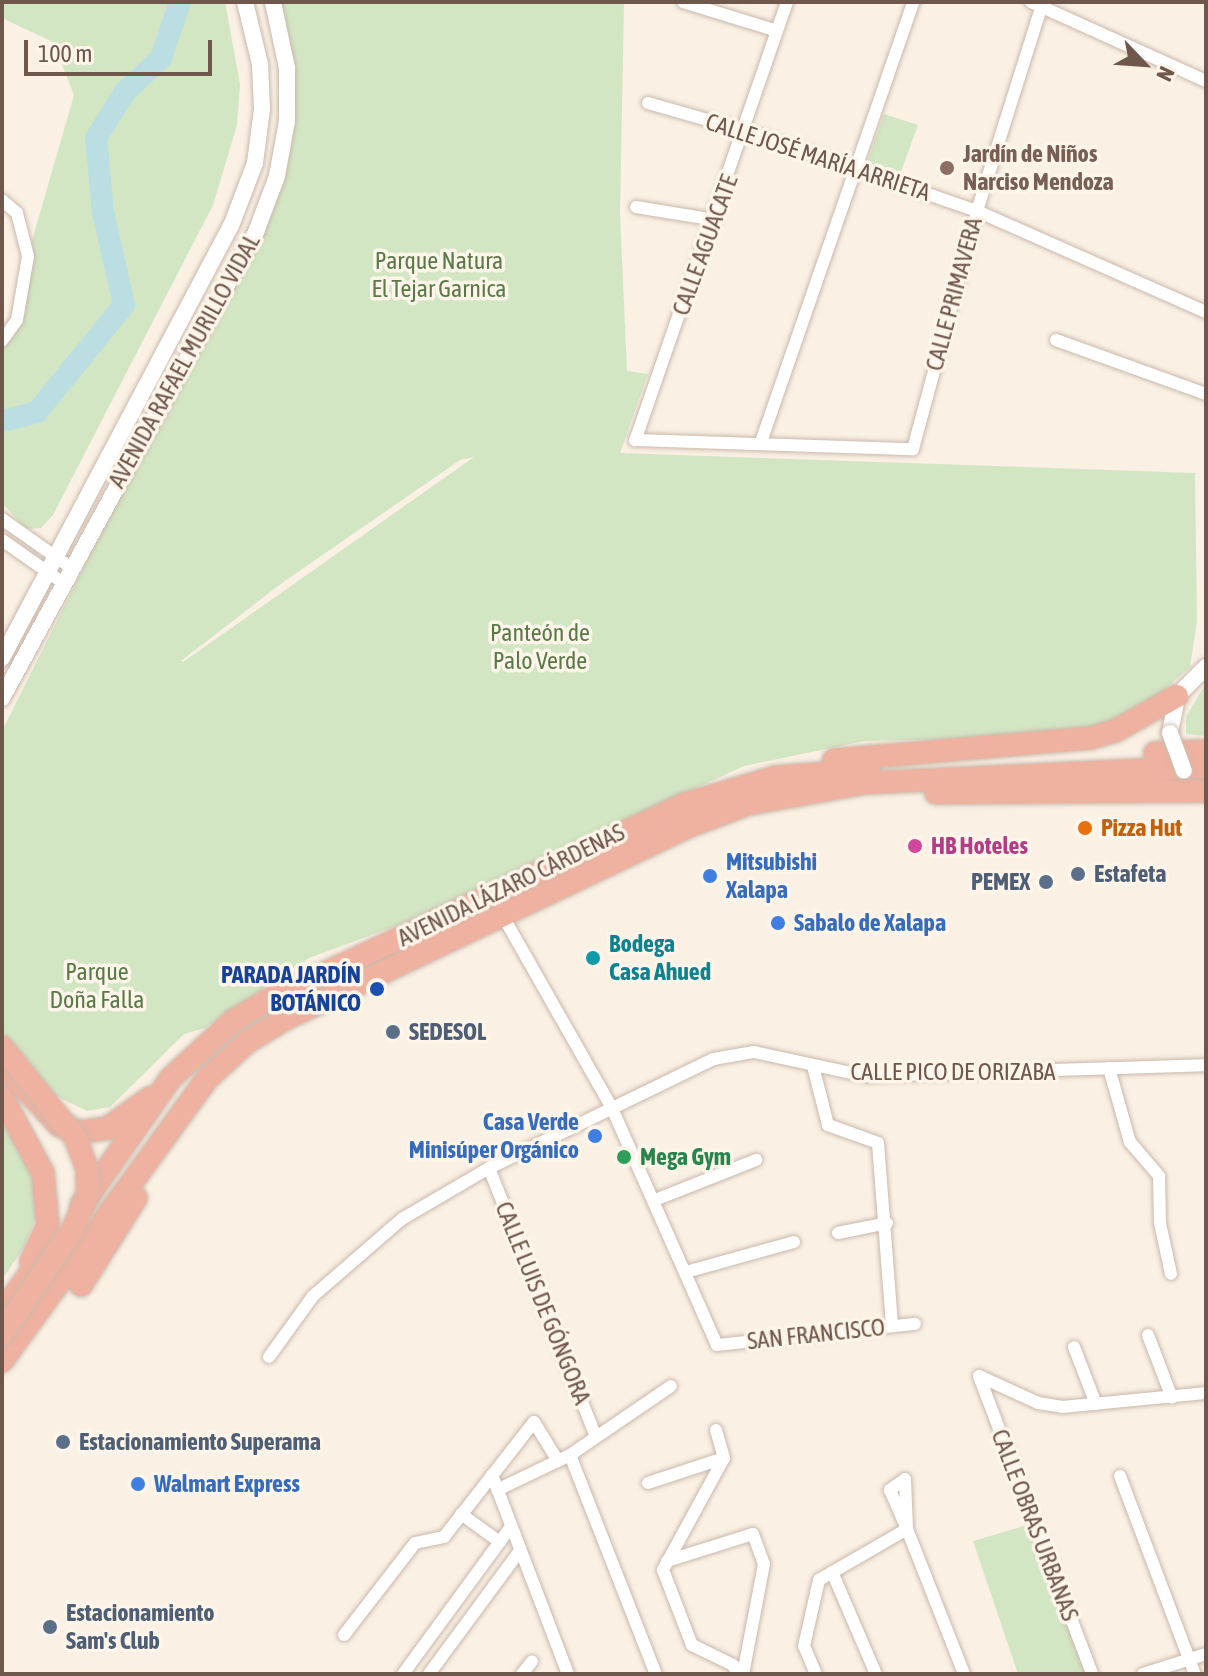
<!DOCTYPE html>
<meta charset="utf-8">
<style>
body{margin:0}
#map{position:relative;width:1208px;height:1676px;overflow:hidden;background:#faf0e4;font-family:"Asap Condensed",sans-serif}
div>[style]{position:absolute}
.green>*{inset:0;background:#d3e6c4}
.river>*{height:22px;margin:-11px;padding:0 11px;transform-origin:11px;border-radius:11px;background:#badee2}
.roads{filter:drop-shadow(0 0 2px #cab8ab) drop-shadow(0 0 2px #cab8ab)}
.street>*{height:12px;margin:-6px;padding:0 6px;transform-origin:6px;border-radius:6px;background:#fff}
.secondary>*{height:16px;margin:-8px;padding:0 8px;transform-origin:8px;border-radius:8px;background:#fff}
.highway>*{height:22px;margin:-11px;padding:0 11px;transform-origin:11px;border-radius:11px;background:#efb1a0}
.bridges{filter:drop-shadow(0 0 2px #cfbaac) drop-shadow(0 0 2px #cfbaac)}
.secondary-bridge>*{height:16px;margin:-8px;padding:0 8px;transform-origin:8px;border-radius:8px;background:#fff}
.highway-bridge>*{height:22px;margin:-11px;padding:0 11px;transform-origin:11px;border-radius:11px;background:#efb1a0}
.dots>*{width:22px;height:22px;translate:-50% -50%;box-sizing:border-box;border:4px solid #fdf5ea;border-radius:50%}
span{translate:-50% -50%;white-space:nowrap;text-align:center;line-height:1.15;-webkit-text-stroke:7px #fdf5ea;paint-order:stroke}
.education-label{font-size:24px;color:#785e54;font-weight:700}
.left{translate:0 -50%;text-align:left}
.street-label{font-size:24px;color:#70574c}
.park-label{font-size:24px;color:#597a48}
.food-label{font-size:24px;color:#c56008;font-weight:700}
.hotel-label{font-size:24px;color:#b23c85;font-weight:700}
.shop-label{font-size:24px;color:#366cbe;font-weight:700}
.right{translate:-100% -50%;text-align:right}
.service-label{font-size:24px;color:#4e5e75;font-weight:700}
.culture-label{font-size:24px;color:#0d838f;font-weight:700}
.transit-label{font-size:24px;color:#164399;font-weight:700}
.leisure-label{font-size:24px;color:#27864d;font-weight:700}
.frame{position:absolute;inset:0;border:4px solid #70574c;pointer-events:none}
.north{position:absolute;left:1104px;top:24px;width:80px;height:80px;-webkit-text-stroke:6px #fdf5ea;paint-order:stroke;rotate:115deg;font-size:22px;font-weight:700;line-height:32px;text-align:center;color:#70574c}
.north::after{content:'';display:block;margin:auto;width:28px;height:36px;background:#70574c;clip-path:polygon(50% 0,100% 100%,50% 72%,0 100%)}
.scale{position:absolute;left:24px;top:40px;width:188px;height:36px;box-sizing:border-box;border:4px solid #70574c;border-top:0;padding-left:10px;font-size:24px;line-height:28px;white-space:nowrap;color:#70574c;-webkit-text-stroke:6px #fdf5ea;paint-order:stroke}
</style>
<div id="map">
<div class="green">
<div style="clip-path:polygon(2px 2px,225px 2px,240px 84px,237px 125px,213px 205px,53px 515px,41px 528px,26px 529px,2px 503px,2px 345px,74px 95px,53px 42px,2px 18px)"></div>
<div style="clip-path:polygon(evenodd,278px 2px,624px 2px,620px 214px,627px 371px,648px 374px,620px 453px,1195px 473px,1197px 621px,1190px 667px,1155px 698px,1108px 726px,1052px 737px,865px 741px,744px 766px,412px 920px,309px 958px,205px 1028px,184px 1034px,110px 1107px,87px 1111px,52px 1094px,2px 1031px,2px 731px,281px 172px,278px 2px,474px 457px,183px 662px,181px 661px,282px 583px,460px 460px,474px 457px)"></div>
<div style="clip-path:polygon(884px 114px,918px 125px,896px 185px,863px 174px)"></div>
<div style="clip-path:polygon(1206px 683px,1206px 736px,1186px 734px,1186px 717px)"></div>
<div style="clip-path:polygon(2px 1123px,27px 1157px,45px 1195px,24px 1247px,2px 1280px)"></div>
<div style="clip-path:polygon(1034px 1523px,1086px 1674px,1018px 1674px,973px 1541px)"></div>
</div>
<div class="river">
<div style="left:2px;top:421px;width:36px;rotate:-14deg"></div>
<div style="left:37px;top:412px;width:138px;rotate:-50.9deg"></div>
<div style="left:124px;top:305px;width:95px;rotate:-102.7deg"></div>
<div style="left:103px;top:212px;width:74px;rotate:-95.4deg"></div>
<div style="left:96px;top:138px;width:54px;rotate:-57.8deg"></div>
<div style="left:125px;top:92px;width:50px;rotate:-43.4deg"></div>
<div style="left:161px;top:58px;width:59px;rotate:-71.3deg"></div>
</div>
<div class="roads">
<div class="street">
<div style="left:683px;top:2px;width:98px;rotate:17.1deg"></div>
<div style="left:787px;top:2px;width:464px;rotate:109.1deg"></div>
<div style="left:635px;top:440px;width:278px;rotate:1.9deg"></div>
<div style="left:913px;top:449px;width:246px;rotate:-74.9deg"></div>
<div style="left:977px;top:211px;width:219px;rotate:-72.5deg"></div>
<div style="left:1031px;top:2px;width:192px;rotate:24.3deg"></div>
<div style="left:648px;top:103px;width:102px;rotate:15.9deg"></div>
<div style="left:746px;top:131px;width:244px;rotate:19.1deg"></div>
<div style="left:977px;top:211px;width:250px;rotate:23.8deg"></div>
<div style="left:2px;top:200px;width:20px;rotate:41deg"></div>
<div style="left:17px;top:213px;width:44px;rotate:75.7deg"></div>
<div style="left:28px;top:256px;width:65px;rotate:99.8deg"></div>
<div style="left:17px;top:320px;width:26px;rotate:126deg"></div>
<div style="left:636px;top:207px;width:80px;rotate:9.3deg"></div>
<div style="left:1056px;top:340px;width:159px;rotate:19.8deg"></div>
<div style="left:761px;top:442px;width:466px;rotate:-70.9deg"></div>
<div style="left:2px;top:519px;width:83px;rotate:35.2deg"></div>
<div style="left:2px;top:540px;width:73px;rotate:35deg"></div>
<div style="left:504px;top:918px;width:216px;rotate:60.4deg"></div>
<div style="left:611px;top:1106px;width:261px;rotate:66.1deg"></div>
<div style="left:717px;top:1345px;width:199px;rotate:-6.1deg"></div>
<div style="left:813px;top:1066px;width:61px;rotate:75.7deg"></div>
<div style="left:828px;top:1125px;width:53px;rotate:19.8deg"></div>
<div style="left:878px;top:1143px;width:183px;rotate:85.6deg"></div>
<div style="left:1109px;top:1068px;width:77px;rotate:74.2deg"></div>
<div style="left:1130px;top:1142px;width:45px;rotate:49.5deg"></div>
<div style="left:1159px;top:1176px;width:47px;rotate:88.8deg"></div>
<div style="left:1160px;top:1223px;width:52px;rotate:77.8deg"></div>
<div style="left:489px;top:1168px;width:289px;rotate:68.3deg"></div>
<div style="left:655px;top:1200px;width:109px;rotate:-21.6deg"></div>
<div style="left:838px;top:1233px;width:50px;rotate:-11.5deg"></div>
<div style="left:686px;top:1272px;width:112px;rotate:-15.5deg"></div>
<div style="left:1148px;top:1335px;width:67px;rotate:69.1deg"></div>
<div style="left:1074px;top:1347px;width:61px;rotate:68.9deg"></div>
<div style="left:269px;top:1357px;width:75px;rotate:-54.2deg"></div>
<div style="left:313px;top:1296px;width:118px;rotate:-40.9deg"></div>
<div style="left:402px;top:1219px;width:101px;rotate:-30.4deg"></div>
<div style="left:489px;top:1168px;width:249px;rotate:-25.9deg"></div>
<div style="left:713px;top:1059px;width:42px;rotate:-9.7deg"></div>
<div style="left:754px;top:1052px;width:114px;rotate:12.2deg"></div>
<div style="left:865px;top:1076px;width:341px;rotate:-1.8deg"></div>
<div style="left:979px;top:1376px;width:319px;rotate:69.2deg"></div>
<div style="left:979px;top:1376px;width:65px;rotate:24.6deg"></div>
<div style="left:1038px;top:1403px;width:25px;rotate:9deg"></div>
<div style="left:1063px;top:1407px;width:144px;rotate:-5.6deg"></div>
<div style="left:716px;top:1430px;width:29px;rotate:74deg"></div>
<div style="left:724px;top:1458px;width:128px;rotate:118.6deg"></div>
<div style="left:663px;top:1570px;width:80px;rotate:68.9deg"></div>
<div style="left:692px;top:1645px;width:46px;rotate:26deg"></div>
<div style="left:733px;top:1665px;width:10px;rotate:61deg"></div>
<div style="left:570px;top:1455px;width:235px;rotate:68.6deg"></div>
<div style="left:492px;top:1475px;width:213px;rotate:69.1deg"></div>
<div style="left:1120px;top:1476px;width:212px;rotate:69.3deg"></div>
<div style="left:648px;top:1483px;width:80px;rotate:-18.2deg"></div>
<div style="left:497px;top:1490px;width:81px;rotate:-25.6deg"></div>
<div style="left:570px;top:1455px;width:122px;rotate:-34.3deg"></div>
<div style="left:461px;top:1514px;width:48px;rotate:35.7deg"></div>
<div style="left:667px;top:1561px;width:90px;rotate:-17.4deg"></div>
<div style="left:753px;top:1534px;width:32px;rotate:70deg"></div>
<div style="left:764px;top:1564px;width:112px;rotate:100.8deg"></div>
<div style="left:832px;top:1572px;width:111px;rotate:66.7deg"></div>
<div style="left:344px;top:1635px;width:116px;rotate:-52.3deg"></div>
<div style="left:415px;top:1543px;width:30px;rotate:-12deg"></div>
<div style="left:444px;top:1537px;width:146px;rotate:-52deg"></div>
<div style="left:534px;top:1422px;width:46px;rotate:58.4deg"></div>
<div style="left:403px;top:1674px;width:180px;rotate:-53.8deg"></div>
<div style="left:429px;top:1674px;width:152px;rotate:-53.6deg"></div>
<div style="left:522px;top:1674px;width:16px;rotate:-52deg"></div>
<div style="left:816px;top:1674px;width:30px;rotate:-113deg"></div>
<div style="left:804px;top:1646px;width:68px;rotate:-77.2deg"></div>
<div style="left:819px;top:1580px;width:102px;rotate:-30.1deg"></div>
<div style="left:907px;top:1529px;width:50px;rotate:-92.3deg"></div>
<div style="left:905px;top:1479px;width:19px;rotate:144deg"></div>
<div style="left:890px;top:1490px;width:43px;rotate:66.4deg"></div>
<div style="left:907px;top:1529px;width:156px;rotate:68.5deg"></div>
<div style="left:1143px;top:1674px;width:66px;rotate:-17.6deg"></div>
</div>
<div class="secondary">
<div style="left:2px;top:658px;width:489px;rotate:-62.1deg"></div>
<div style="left:231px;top:226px;width:67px;rotate:-69.1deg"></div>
<div style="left:255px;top:163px;width:54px;rotate:-82.6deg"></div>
<div style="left:262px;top:109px;width:45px;rotate:-92.5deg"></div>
<div style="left:260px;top:64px;width:64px;rotate:-103.6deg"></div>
<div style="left:2px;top:698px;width:531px;rotate:-61.41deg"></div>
<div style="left:256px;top:232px;width:60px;rotate:-69.4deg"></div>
<div style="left:277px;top:176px;width:56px;rotate:-79.7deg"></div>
<div style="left:287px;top:121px;width:53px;rotate:-90deg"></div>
<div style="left:287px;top:68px;width:67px;rotate:-102deg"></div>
<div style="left:1170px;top:733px;width:38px;rotate:-79deg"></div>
<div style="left:1177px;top:696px;width:41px;rotate:-45deg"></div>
</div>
<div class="highway">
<div style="left:1155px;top:753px;width:51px;rotate:-2.2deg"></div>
<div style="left:834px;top:760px;width:258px;rotate:-4.9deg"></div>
<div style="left:1091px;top:738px;width:27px;rotate:-17deg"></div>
<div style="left:1117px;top:730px;width:69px;rotate:-29.5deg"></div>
<div style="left:936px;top:793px;width:270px;rotate:-0.4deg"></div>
<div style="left:2px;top:1064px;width:83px;rotate:46.9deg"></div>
<div style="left:59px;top:1125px;width:23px;rotate:18deg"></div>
<div style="left:81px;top:1132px;width:27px;rotate:-8deg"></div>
<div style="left:108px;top:1128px;width:52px;rotate:-35.5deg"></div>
<div style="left:2px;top:1097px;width:86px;rotate:61.7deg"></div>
<div style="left:43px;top:1173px;width:52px;rotate:84.5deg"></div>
<div style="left:48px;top:1225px;width:40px;rotate:115deg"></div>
<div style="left:82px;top:1205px;width:155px;rotate:-55deg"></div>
<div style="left:171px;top:1078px;width:84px;rotate:-42.6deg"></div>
<div style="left:233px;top:1021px;width:39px;rotate:-31deg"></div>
<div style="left:266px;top:1001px;width:463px;rotate:-25.2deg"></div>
<div style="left:685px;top:804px;width:95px;rotate:-16.5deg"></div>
<div style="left:776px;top:777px;width:93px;rotate:-4.3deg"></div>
<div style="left:81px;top:1285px;width:103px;rotate:-57.7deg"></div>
<div style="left:2px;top:1312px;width:79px;rotate:-53.7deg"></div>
<div style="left:2px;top:1361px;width:349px;rotate:-54deg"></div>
<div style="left:207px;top:1079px;width:54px;rotate:-42.8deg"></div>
<div style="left:247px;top:1042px;width:44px;rotate:-31.2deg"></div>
<div style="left:285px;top:1019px;width:445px;rotate:-25.5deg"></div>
<div style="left:687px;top:827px;width:65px;rotate:-20.7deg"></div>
<div style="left:748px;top:804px;width:119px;rotate:-10.2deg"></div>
<div style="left:865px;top:783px;width:341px;rotate:-2.7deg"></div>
</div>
</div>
<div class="bridges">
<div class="secondary-bridge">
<div style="left:1170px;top:733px;width:40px;rotate:69.8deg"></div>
</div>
<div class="highway-bridge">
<div style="left:2px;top:1047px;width:116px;rotate:51deg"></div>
<div style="left:75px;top:1137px;width:34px;rotate:69deg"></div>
<div style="left:87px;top:1169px;width:26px;rotate:88deg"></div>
<div style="left:88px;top:1195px;width:37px;rotate:114deg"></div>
<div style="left:73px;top:1229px;width:127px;rotate:124.1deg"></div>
</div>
</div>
<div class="dots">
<div style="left:947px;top:168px;background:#8d6e63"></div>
<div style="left:1085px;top:828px;background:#e8710a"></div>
<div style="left:915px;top:846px;background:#d1479c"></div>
<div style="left:1078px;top:874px;background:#5c6f8a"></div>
<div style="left:710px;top:876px;background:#3f7fe0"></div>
<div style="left:1046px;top:882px;background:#5c6f8a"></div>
<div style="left:778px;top:923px;background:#3f7fe0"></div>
<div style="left:593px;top:958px;background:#0f9aa8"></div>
<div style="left:377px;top:989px;background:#1a4fb4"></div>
<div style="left:393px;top:1032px;background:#5c6f8a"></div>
<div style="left:595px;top:1136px;background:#3f7fe0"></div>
<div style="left:624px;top:1157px;background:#2e9e5b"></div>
<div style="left:63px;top:1442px;background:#5c6f8a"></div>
<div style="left:138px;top:1484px;background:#3f7fe0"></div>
<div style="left:50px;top:1627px;background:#5c6f8a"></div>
</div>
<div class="education-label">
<span class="left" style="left:963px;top:168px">Jardín de Niños<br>Narciso Mendoza</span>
</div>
<div class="street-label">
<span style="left:818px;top:157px;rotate:18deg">CALLE JOSÉ MARÍA ARRIETA</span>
<span style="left:705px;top:245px;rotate:-70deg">CALLE AGUACATE</span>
<span style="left:954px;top:294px;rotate:-75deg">CALLE PRIMAVERA</span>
<span style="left:184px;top:361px;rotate:-61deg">AVENIDA RAFAEL MURILLO VIDAL</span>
<span style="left:511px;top:885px;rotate:-26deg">AVENIDA LÁZARO CÁRDENAS</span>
<span style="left:953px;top:1072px">CALLE PICO DE ORIZABA</span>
<span style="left:543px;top:1303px;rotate:68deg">CALLE LUIS DE GÓNGORA</span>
<span style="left:816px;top:1334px;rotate:-6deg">SAN FRANCISCO</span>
<span style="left:1035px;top:1525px;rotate:69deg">CALLE OBRAS URBANAS</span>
</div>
<div class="park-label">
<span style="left:439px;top:275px">Parque Natura<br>El Tejar Garnica</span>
<span style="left:540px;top:647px">Panteón de<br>Palo Verde</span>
<span style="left:97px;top:986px">Parque<br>Doña Falla</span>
</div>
<div class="food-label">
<span class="left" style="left:1101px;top:828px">Pizza Hut</span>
</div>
<div class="hotel-label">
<span class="left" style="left:931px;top:846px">HB Hoteles</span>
</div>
<div class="shop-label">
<span class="left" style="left:726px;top:876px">Mitsubishi<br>Xalapa</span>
<span class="left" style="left:794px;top:923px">Sabalo de Xalapa</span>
<span class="right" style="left:579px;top:1136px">Casa Verde<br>Minisúper Orgánico</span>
<span class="left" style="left:154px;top:1484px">Walmart Express</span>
</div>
<div class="service-label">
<span class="left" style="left:1094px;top:874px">Estafeta</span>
<span class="right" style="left:1030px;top:882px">PEMEX</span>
<span class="left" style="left:409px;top:1032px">SEDESOL</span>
<span class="left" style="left:79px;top:1442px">Estacionamiento Superama</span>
<span class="left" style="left:66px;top:1627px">Estacionamiento<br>Sam's Club</span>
</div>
<div class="culture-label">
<span class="left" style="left:609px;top:958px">Bodega<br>Casa Ahued</span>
</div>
<div class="transit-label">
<span class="right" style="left:361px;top:989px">PARADA JARDÍN<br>BOTÁNICO</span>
</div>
<div class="leisure-label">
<span class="left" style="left:640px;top:1157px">Mega Gym</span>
</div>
<div class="frame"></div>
<div class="north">N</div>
<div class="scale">100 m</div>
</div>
